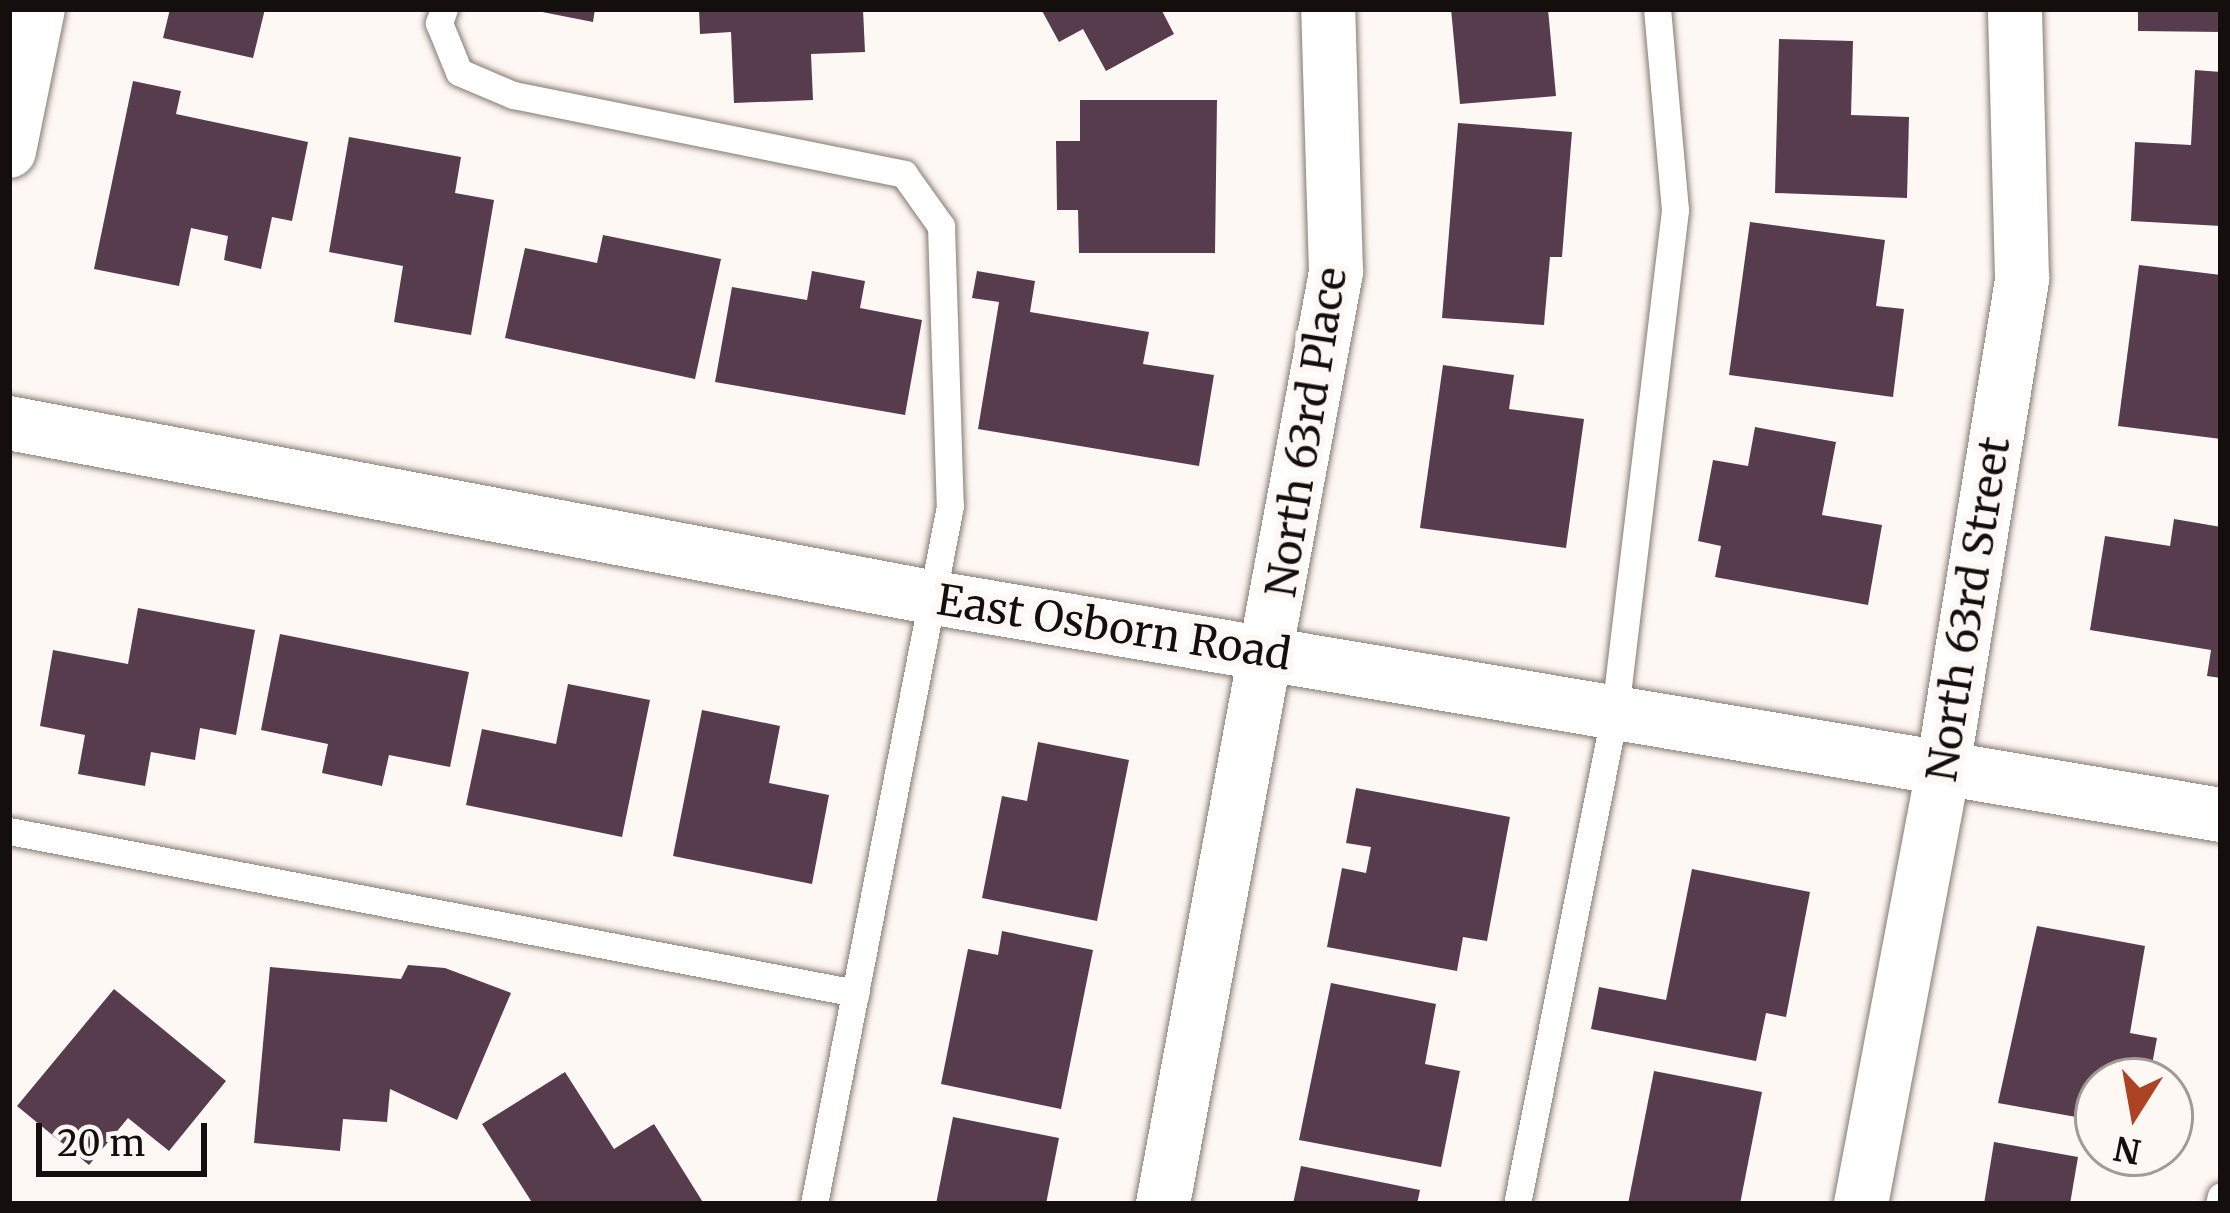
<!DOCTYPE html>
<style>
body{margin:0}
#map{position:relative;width:2230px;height:1213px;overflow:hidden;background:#fef8f4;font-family:Merriweather,serif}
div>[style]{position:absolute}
.building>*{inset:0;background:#563c4d}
.roads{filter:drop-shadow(0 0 3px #867a71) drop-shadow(0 0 3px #867a71)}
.lane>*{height:27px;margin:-13.5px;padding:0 13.5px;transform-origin:13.5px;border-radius:13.5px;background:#fff}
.street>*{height:54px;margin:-27px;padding:0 27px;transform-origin:27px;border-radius:27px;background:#fff}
span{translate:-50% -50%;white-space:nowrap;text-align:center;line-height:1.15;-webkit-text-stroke:12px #fef8f4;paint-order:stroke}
.street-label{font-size:42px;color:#140f0c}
.frame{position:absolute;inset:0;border:12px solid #140f0c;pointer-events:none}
.north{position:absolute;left:2074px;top:1057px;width:120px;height:120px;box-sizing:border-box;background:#fef8f4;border:3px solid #a09b97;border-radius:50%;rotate:191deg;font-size:33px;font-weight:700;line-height:48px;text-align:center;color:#140f0c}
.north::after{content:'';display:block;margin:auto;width:42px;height:54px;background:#ac4423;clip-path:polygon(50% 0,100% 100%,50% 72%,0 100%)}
.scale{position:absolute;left:36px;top:1123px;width:171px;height:54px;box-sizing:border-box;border:6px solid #140f0c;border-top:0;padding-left:15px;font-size:36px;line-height:42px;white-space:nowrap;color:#140f0c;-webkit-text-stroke:9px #fef8f4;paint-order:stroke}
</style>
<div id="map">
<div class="building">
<div style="clip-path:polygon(170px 9px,265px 9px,253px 58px,163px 38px)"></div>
<div style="clip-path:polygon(527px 9px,595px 9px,593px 22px)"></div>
<div style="clip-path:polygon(699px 9px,863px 9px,865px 52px,811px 54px,813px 100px,734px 103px,731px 32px,700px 34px)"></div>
<div style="clip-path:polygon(1041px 9px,1161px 9px,1174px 34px,1106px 71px,1083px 29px,1059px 42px)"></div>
<div style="clip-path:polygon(1451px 9px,1548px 9px,1556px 96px,1460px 104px)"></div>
<div style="clip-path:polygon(2138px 9px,2221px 9px,2221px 32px,2138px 31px)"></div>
<div style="clip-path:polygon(1779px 39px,1853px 41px,1851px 115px,1909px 117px,1907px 198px,1775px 193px)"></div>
<div style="clip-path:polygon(2195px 70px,2221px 72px,2221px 226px,2131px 221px,2135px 142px,2191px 145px)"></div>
<div style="clip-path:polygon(133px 81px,181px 91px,176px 114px,308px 142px,292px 221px,272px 217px,261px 269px,224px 260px,228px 236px,191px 228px,179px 286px,94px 269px)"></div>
<div style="clip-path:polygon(1080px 100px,1217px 100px,1215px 253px,1079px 253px,1078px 210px,1057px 210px,1056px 141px,1080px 141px)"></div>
<div style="clip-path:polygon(1458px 123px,1572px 132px,1562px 257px,1550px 257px,1544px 325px,1442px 318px)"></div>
<div style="clip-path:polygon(349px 137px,461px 157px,455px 193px,494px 200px,471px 335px,394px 322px,403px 266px,329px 252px)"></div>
<div style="clip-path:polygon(1750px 222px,1885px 240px,1876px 306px,1904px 309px,1893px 397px,1729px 375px)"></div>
<div style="clip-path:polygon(603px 235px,721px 259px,695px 379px,505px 338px,525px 248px,597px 263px)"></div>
<div style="clip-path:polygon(2139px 265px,2221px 275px,2221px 439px,2118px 426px)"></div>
<div style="clip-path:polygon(812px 271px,865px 281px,860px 308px,922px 320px,905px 415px,715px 382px,732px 287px,807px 300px)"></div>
<div style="clip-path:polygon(977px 271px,1035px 281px,1030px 312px,1149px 332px,1143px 364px,1214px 375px,1199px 466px,978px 429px,999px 302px,972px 298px)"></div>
<div style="clip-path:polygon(1443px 365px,1514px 375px,1509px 409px,1584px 419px,1566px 548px,1420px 528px)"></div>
<div style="clip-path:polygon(1755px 427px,1836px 442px,1822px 515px,1882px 525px,1868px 605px,1715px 577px,1721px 546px,1698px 541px,1713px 460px,1748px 466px)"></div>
<div style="clip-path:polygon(2174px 519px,2221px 527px,2221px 678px,2207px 676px,2211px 650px,2090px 630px,2105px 536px,2170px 546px)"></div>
<div style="clip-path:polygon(138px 608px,255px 630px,236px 735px,200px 728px,195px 760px,151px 752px,145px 786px,78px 774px,85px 735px,40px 726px,53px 650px,128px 664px)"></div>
<div style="clip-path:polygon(280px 634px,469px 672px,450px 767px,389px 755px,382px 786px,322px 773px,328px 744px,261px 730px)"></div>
<div style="clip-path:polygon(568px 684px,650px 700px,622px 837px,466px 805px,482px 729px,556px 744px)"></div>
<div style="clip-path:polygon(702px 710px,780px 726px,769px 783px,829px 795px,812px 884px,673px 856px)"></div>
<div style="clip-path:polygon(1038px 742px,1129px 760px,1097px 921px,982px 898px,1002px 796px,1027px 801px)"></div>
<div style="clip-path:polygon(1356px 788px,1510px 817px,1487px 941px,1463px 937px,1457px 971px,1327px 947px,1342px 868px,1366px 873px,1371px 847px,1346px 843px)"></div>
<div style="clip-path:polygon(1692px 869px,1810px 892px,1786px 1017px,1766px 1013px,1756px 1061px,1591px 1029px,1599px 987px,1666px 1000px)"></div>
<div style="clip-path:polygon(2037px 926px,2145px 946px,2130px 1033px,2157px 1038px,2149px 1081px,2098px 1081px,2098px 1121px,1998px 1103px)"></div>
<div style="clip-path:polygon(1002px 931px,1093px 950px,1061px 1109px,941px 1084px,968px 949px,998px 955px)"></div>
<div style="clip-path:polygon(408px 965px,445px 968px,511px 993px,457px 1120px,390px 1089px,387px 1122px,343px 1119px,340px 1151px,254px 1143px,270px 967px,401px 979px)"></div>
<div style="clip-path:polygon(1331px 983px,1436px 1004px,1425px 1064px,1460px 1071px,1441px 1167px,1299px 1140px)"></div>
<div style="clip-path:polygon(114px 989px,226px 1081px,169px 1151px,128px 1118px,89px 1165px,17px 1106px)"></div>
<div style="clip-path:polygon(1654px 1071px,1762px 1092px,1740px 1204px,1628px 1204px)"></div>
<div style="clip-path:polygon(565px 1072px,614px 1149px,654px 1124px,704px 1204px,533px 1204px,482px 1124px)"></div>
<div style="clip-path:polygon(953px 1117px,1059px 1138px,1046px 1204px,936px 1204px)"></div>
<div style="clip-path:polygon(1994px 1142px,2078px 1157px,2070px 1204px,1984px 1204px)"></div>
<div style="clip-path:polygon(1301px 1166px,1420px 1190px,1417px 1204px,1293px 1204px)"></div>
</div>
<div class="roads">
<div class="lane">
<div style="left:444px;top:9px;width:15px;rotate:110deg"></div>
<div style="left:439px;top:23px;width:53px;rotate:67.8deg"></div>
<div style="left:459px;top:72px;width:59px;rotate:23.1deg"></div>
<div style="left:513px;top:95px;width:399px;rotate:11.4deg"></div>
<div style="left:904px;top:174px;width:64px;rotate:54.6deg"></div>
<div style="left:941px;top:226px;width:280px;rotate:88.2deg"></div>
<div style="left:950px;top:506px;width:711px;rotate:101.03deg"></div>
<div style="left:9px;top:831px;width:862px;rotate:10.83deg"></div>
<div style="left:1517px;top:1204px;width:503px;rotate:-78.76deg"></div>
<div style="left:1615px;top:711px;width:505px;rotate:-83.17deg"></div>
<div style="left:1675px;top:210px;width:202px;rotate:-95.1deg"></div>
<div style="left:2219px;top:1204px;width:8px;rotate:-76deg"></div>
</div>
<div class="street">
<div style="left:9px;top:151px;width:145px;rotate:-78.5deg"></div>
<div style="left:9px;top:423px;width:942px;rotate:10.7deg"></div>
<div style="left:935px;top:598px;width:1304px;rotate:9.58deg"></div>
<div style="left:1163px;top:1204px;width:948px;rotate:-79.48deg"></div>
<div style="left:1336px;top:272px;width:263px;rotate:-91.7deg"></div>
<div style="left:1861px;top:1204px;width:444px;rotate:-79.3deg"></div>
<div style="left:1943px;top:768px;width:496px;rotate:-80.8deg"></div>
<div style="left:2022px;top:278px;width:269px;rotate:-91.5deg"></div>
</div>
</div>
<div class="street-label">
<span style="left:1306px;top:432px;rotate:-81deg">North 63rd Place</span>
<span style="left:1968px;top:609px;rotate:-81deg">North 63rd Street</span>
<span style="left:1114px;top:627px;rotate:9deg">East Osborn Road</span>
</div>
<div class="frame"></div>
<div class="north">N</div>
<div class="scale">20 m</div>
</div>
